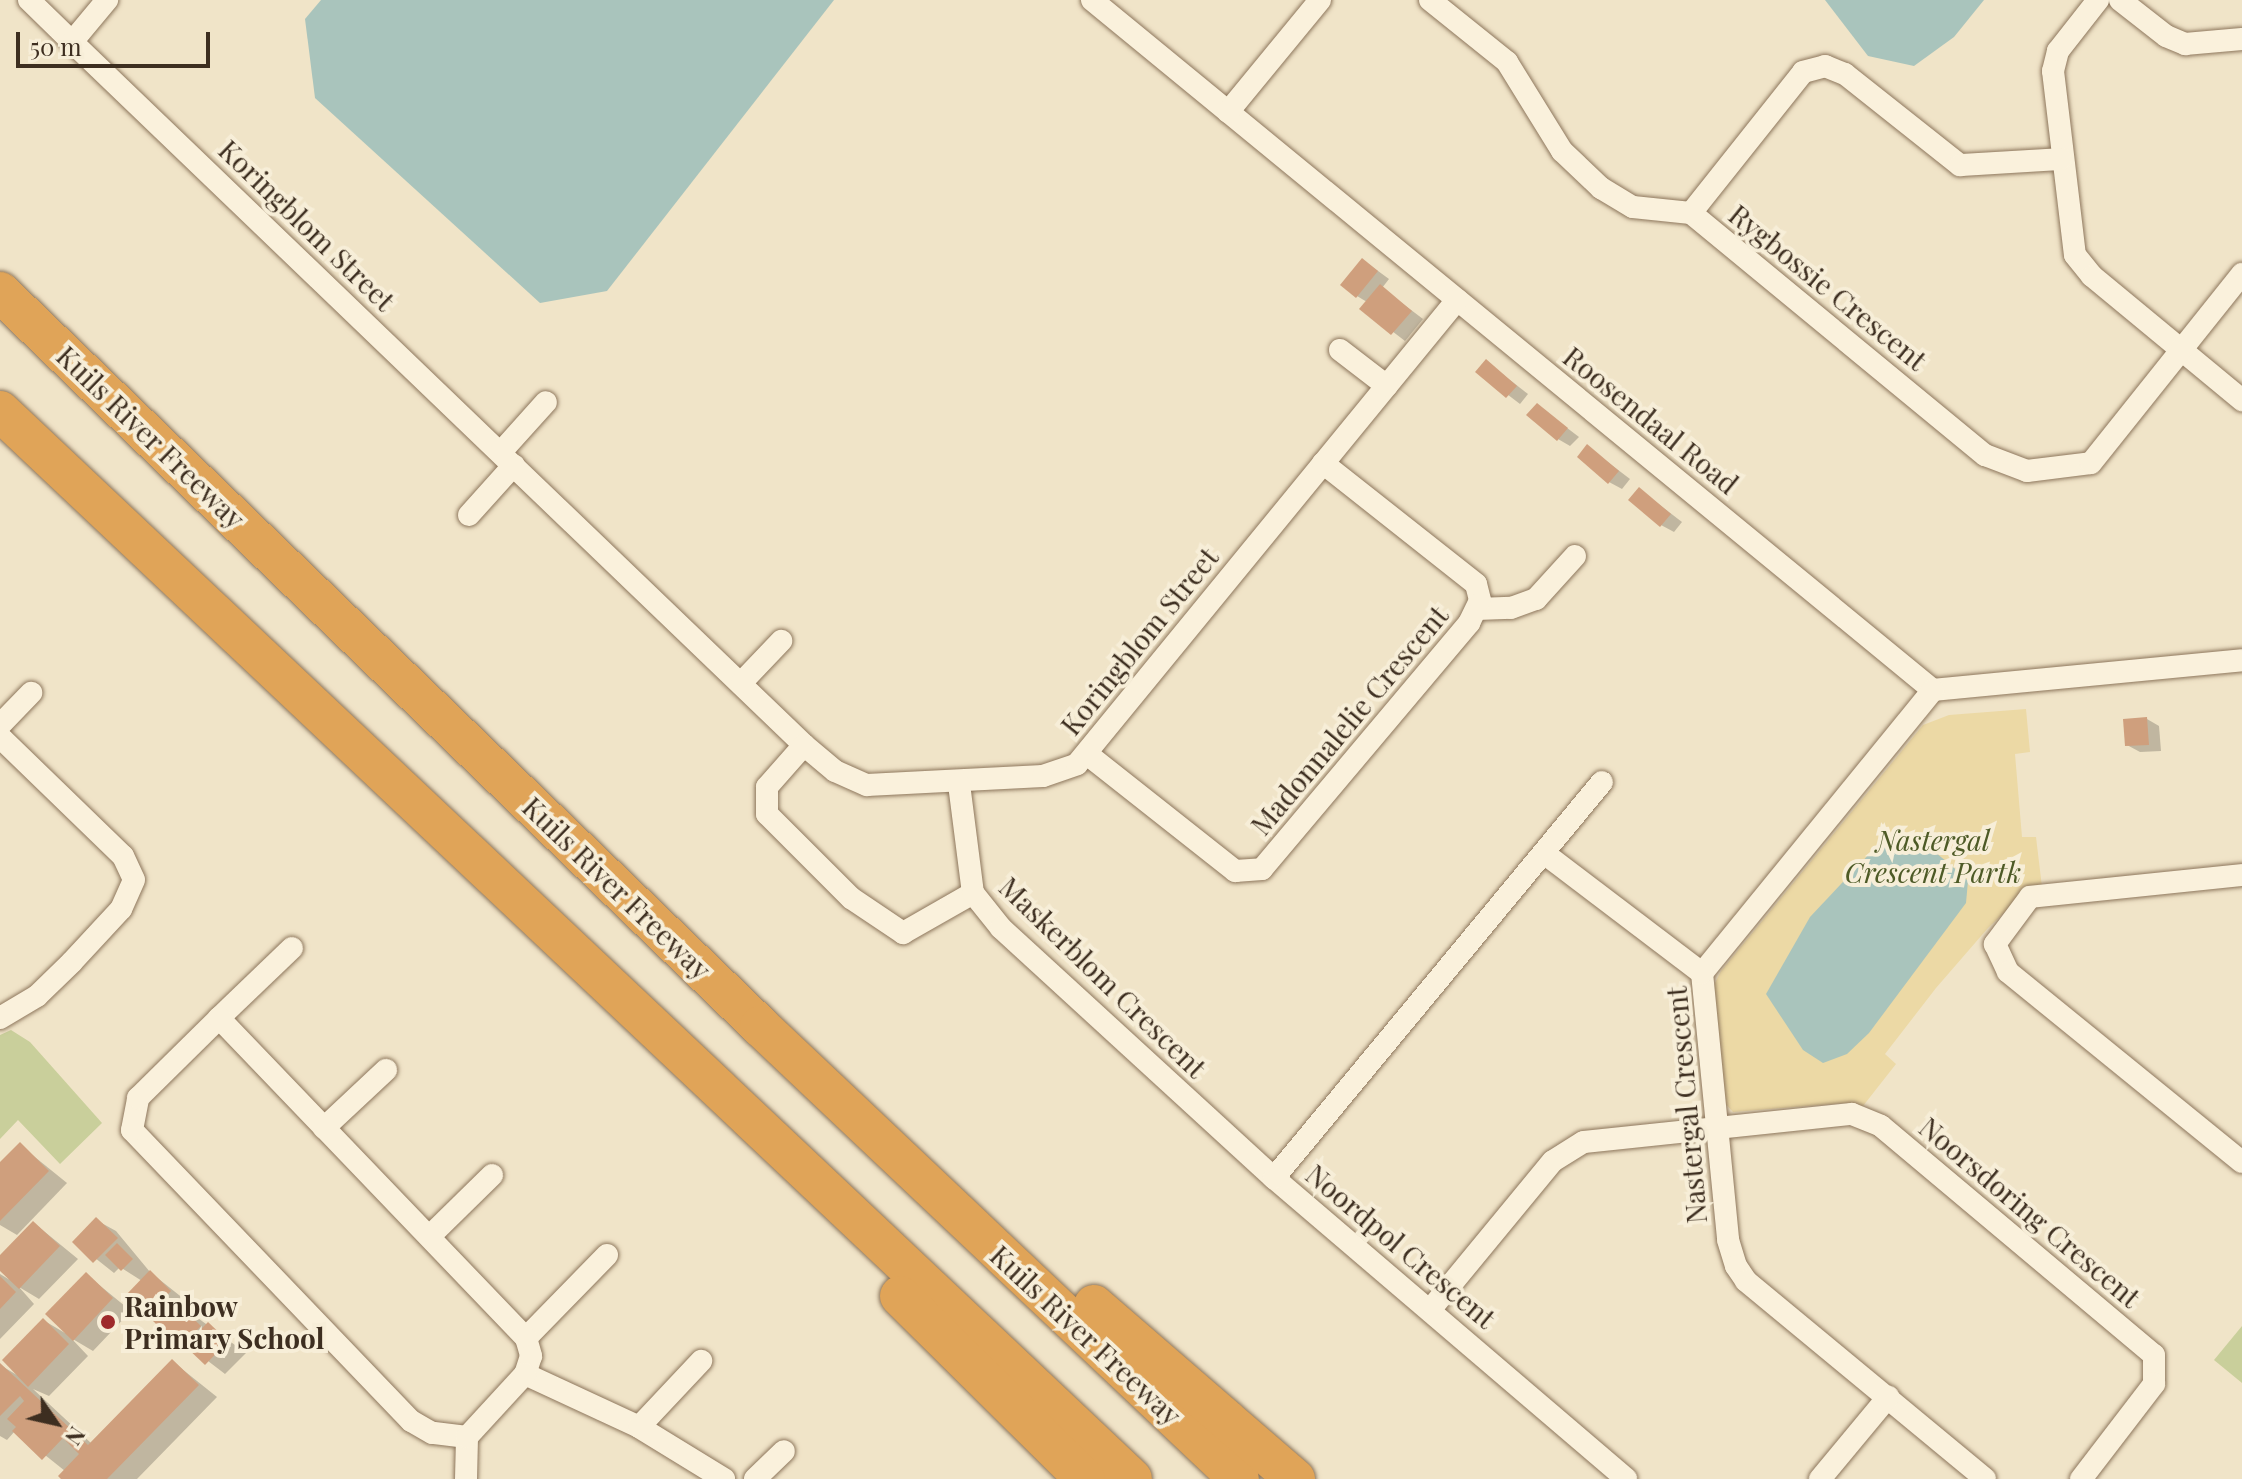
<!DOCTYPE html>
<style>
body{margin:0}
#map{position:relative;width:2242px;height:1479px;overflow:hidden;background:#f0e4c8;font-family:"Playfair Display",serif}
div>[style]{position:absolute}
.green>*{inset:0;background:#c9cf9b}
.sand>*{inset:0;background:#ecd9a5}
.water>*{inset:0;background:#a9c4bc}
.shadow>*{inset:0;background:#0003}
.building>*{inset:0;background:#cf9f7d}
.roads{filter:drop-shadow(0 0 2px #8d765c) drop-shadow(0 0 2px #8d765c)}
.street>*{height:22px;margin:-11px;padding:0 11px;transform-origin:11px;border-radius:11px;background:#faf1dc}
.highway>*{height:40px;margin:-20px;padding:0 20px;transform-origin:20px;border-radius:20px;background:#e0a458}
.dots>*{width:22px;height:22px;translate:-50% -50%;box-sizing:border-box;border:4px solid #f7eed8;border-radius:50%}
span{translate:-50% -50%;white-space:nowrap;text-align:center;line-height:1.15;-webkit-text-stroke:8px #f7eed8;paint-order:stroke}
.street-label{font-size:28px;color:#3d2e20}
.park-label{font-size:28px;color:#4d5a26;font-style:italic}
.poi-label{font-size:28px;color:#3d2e20;font-weight:700}
.left{translate:0 -50%;text-align:left}
.north{position:absolute;left:16px;top:1383px;width:80px;height:80px;-webkit-text-stroke:6px #f7eed8;paint-order:stroke;rotate:124deg;font-size:22px;font-weight:700;line-height:32px;text-align:center;color:#3d2e20}
.north::after{content:'';display:block;margin:auto;width:28px;height:36px;background:#3d2e20;clip-path:polygon(50% 0,100% 100%,50% 72%,0 100%)}
.scale{position:absolute;left:16px;top:32px;width:194px;height:36px;box-sizing:border-box;border:4px solid #3d2e20;border-top:0;padding-left:10px;font-size:24px;line-height:28px;white-space:nowrap;color:#3d2e20;-webkit-text-stroke:6px #f7eed8;paint-order:stroke}
</style>
<div id="map">
<div class="green">
<div style="clip-path:polygon(11px 1030px,30px 1042px,102px 1123px,60px 1164px,18px 1120px,0 1139px,0 1035px)"></div>
<div style="clip-path:polygon(2242px 1326px,2242px 1383px,2214px 1360px)"></div>
</div>
<div class="sand">
<div style="clip-path:polygon(2026px 709px,2030px 752px,2015px 754px,2022px 837px,2036px 837px,2042px 887px,2024px 894px,1988px 928px,1936px 988px,1885px 1054px,1896px 1064px,1863px 1106px,1845px 1103px,1733px 1112px,1722px 1100px,1713px 987px,1721px 971px,1923px 725px,1949px 715px)"></div>
</div>
<div class="water">
<div style="clip-path:polygon(321px 0,834px 0,607px 291px,540px 303px,315px 98px,305px 19px)"></div>
<div style="clip-path:polygon(1825px 0,1984px 0,1954px 37px,1914px 66px,1868px 56px)"></div>
<div style="clip-path:polygon(1888px 834px,1914px 835px,1952px 866px,1968px 881px,1966px 903px,1869px 1033px,1847px 1054px,1823px 1063px,1803px 1050px,1766px 994px,1810px 917px)"></div>
</div>
<div class="shadow">
<div style="clip-path:polygon(1363px 260px,1389px 279px,1382px 288px,1423px 319px,1405px 341px,1362px 308px,1367px 302px,1357px 296px)"></div>
<div style="clip-path:polygon(1487px 362px,1528px 394px,1520px 404px,1478px 372px)"></div>
<div style="clip-path:polygon(1537px 405px,1579px 437px,1570px 446px,1558px 439px)"></div>
<div style="clip-path:polygon(1588px 447px,1630px 479px,1622px 489px,1609px 482px)"></div>
<div style="clip-path:polygon(1639px 489px,1682px 522px,1674px 532px,1661px 525px)"></div>
<div style="clip-path:polygon(2147px 719px,2159px 726px,2161px 751px,2140px 752px,2127px 745px)"></div>
<div style="clip-path:polygon(20px 1145px,67px 1183px,17px 1235px,0 1225px,0 1165px)"></div>
<div style="clip-path:polygon(96px 1220px,116px 1231px,150px 1272px,189px 1303px,184px 1308px,246px 1353px,225px 1374px,148px 1315px,142px 1281px,120px 1267px,114px 1273px,75px 1242px)"></div>
<div style="clip-path:polygon(34px 1223px,78px 1259px,39px 1299px,19px 1287px,34px 1304px,0 1339px,0 1274px,10px 1280px,0 1268px,0 1258px)"></div>
<div style="clip-path:polygon(87px 1275px,131px 1311px,93px 1351px,71px 1338px,88px 1356px,49px 1396px,33px 1389px,92px 1444px,172px 1361px,217px 1397px,137px 1479px,64px 1479px,65px 1471px,15px 1431px,7px 1440px,0 1436px,0 1365px,17px 1375px,43px 1320px,65px 1333px)"></div>
</div>
<div class="building">
<div style="clip-path:polygon(1362px 258px,1378px 271px,1356px 298px,1340px 285px)"></div>
<div style="clip-path:polygon(1380px 284px,1412px 311px,1391px 335px,1359px 309px)"></div>
<div style="clip-path:polygon(1486px 359px,1517px 386px,1506px 398px,1475px 372px)"></div>
<div style="clip-path:polygon(1537px 403px,1568px 428px,1557px 441px,1526px 415px)"></div>
<div style="clip-path:polygon(1587px 444px,1619px 471px,1608px 484px,1577px 457px)"></div>
<div style="clip-path:polygon(1639px 487px,1671px 514px,1660px 527px,1628px 500px)"></div>
<div style="clip-path:polygon(2147px 717px,2149px 745px,2125px 746px,2123px 719px)"></div>
<div style="clip-path:polygon(20px 1142px,49px 1171px,0 1221px,0 1162px)"></div>
<div style="clip-path:polygon(96px 1217px,118px 1238px,93px 1263px,72px 1242px)"></div>
<div style="clip-path:polygon(33px 1221px,60px 1246px,19px 1289px,0 1271px,0 1255px)"></div>
<div style="clip-path:polygon(117px 1243px,133px 1259px,121px 1271px,105px 1255px)"></div>
<div style="clip-path:polygon(150px 1270px,171px 1291px,146px 1317px,125px 1296px)"></div>
<div style="clip-path:polygon(86px 1272px,113px 1298px,73px 1341px,45px 1314px)"></div>
<div style="clip-path:polygon(0 1276px,16px 1292px,0 1309px)"></div>
<div style="clip-path:polygon(173px 1299px,201px 1326px,180px 1347px,153px 1321px)"></div>
<div style="clip-path:polygon(43px 1318px,69px 1344px,28px 1387px,2px 1360px)"></div>
<div style="clip-path:polygon(208px 1322px,228px 1341px,205px 1365px,185px 1346px)"></div>
<div style="clip-path:polygon(172px 1359px,199px 1385px,107px 1479px,61px 1479px,58px 1476px,79px 1454px,63px 1438px,42px 1460px,12px 1431px,16px 1427px,7px 1419px,24px 1401px,20px 1396px,0 1416px,0 1363px,88px 1445px)"></div>
</div>
<div class="roads">
<div class="street">
<div style="left:29px;top:0;width:60px;rotate:44.3deg"></div>
<div style="left:72px;top:42px;width:55px;rotate:-50.2deg"></div>
<div style="left:1092px;top:0;width:1088px;rotate:39.37deg"></div>
<div style="left:1933px;top:690px;width:310px;rotate:-5.5deg"></div>
<div style="left:1430px;top:0;width:99px;rotate:38.8deg"></div>
<div style="left:1507px;top:62px;width:105px;rotate:58.3deg"></div>
<div style="left:1562px;top:151px;width:54px;rotate:43.5deg"></div>
<div style="left:1601px;top:188px;width:37px;rotate:31deg"></div>
<div style="left:1633px;top:207px;width:58px;rotate:5.9deg"></div>
<div style="left:2098px;top:0;width:65px;rotate:128.1deg"></div>
<div style="left:2058px;top:51px;width:21px;rotate:104deg"></div>
<div style="left:2053px;top:71px;width:185px;rotate:83.2deg"></div>
<div style="left:2075px;top:255px;width:27px;rotate:51deg"></div>
<div style="left:2092px;top:276px;width:195px;rotate:39.6deg"></div>
<div style="left:2120px;top:0;width:58px;rotate:38deg"></div>
<div style="left:2166px;top:36px;width:21px;rotate:23deg"></div>
<div style="left:2185px;top:44px;width:57px;rotate:-5deg"></div>
<div style="left:72px;top:42px;width:1015px;rotate:43.84deg"></div>
<div style="left:804px;top:745px;width:40px;rotate:40deg"></div>
<div style="left:835px;top:771px;width:35px;rotate:24deg"></div>
<div style="left:867px;top:785px;width:176px;rotate:-2.9deg"></div>
<div style="left:1043px;top:776px;width:36px;rotate:-19deg"></div>
<div style="left:1077px;top:764px;width:600px;rotate:-50.68deg"></div>
<div style="left:1228px;top:112px;width:145px;rotate:-50.6deg"></div>
<div style="left:1691px;top:213px;width:381px;rotate:39.5deg"></div>
<div style="left:1985px;top:455px;width:45px;rotate:20.9deg"></div>
<div style="left:2027px;top:471px;width:64px;rotate:-7.1deg"></div>
<div style="left:2091px;top:463px;width:242px;rotate:-51.4deg"></div>
<div style="left:1691px;top:213px;width:180px;rotate:-51.5deg"></div>
<div style="left:1803px;top:72px;width:23px;rotate:-15deg"></div>
<div style="left:1825px;top:66px;width:22px;rotate:22deg"></div>
<div style="left:1845px;top:74px;width:147px;rotate:38.4deg"></div>
<div style="left:1960px;top:165px;width:101px;rotate:-3.4deg"></div>
<div style="left:1340px;top:350px;width:59px;rotate:37.5deg"></div>
<div style="left:501px;top:452px;width:67px;rotate:-48deg"></div>
<div style="left:469px;top:515px;width:67px;rotate:-48deg"></div>
<div style="left:1477px;top:609px;width:34px;rotate:-2deg"></div>
<div style="left:1511px;top:608px;width:27px;rotate:-20deg"></div>
<div style="left:1536px;top:599px;width:58px;rotate:-47.8deg"></div>
<div style="left:742px;top:682px;width:57px;rotate:-46.4deg"></div>
<div style="left:1933px;top:690px;width:365px;rotate:129.2deg"></div>
<div style="left:1702px;top:973px;width:268px;rotate:84.4deg"></div>
<div style="left:1728px;top:1240px;width:27px;rotate:73deg"></div>
<div style="left:1736px;top:1266px;width:18px;rotate:56deg"></div>
<div style="left:1746px;top:1281px;width:310px;rotate:39.6deg"></div>
<div style="left:0;top:725px;width:45px;rotate:-45.9deg"></div>
<div style="left:0;top:737px;width:171px;rotate:44.1deg"></div>
<div style="left:123px;top:856px;width:26px;rotate:65deg"></div>
<div style="left:134px;top:880px;width:32px;rotate:114deg"></div>
<div style="left:121px;top:909px;width:72px;rotate:132.8deg"></div>
<div style="left:72px;top:962px;width:49px;rotate:135.8deg"></div>
<div style="left:37px;top:996px;width:43px;rotate:149.3deg"></div>
<div style="left:804px;top:745px;width:56px;rotate:131.4deg"></div>
<div style="left:767px;top:787px;width:27px;rotate:90deg"></div>
<div style="left:767px;top:814px;width:119px;rotate:45deg"></div>
<div style="left:851px;top:898px;width:63px;rotate:33.9deg"></div>
<div style="left:903px;top:933px;width:81px;rotate:-29.7deg"></div>
<div style="left:1087px;top:754px;width:189px;rotate:38.3deg"></div>
<div style="left:1235px;top:871px;width:27px;rotate:-4deg"></div>
<div style="left:1262px;top:869px;width:322px;rotate:-49.9deg"></div>
<div style="left:1469px;top:623px;width:25px;rotate:-64deg"></div>
<div style="left:1480px;top:600px;width:16px;rotate:-104deg"></div>
<div style="left:1476px;top:584px;width:195px;rotate:-141.7deg"></div>
<div style="left:959px;top:784px;width:110px;rotate:82.7deg"></div>
<div style="left:973px;top:893px;width:45px;rotate:51.3deg"></div>
<div style="left:1001px;top:928px;width:370px;rotate:42.5deg"></div>
<div style="left:1274px;top:1178px;width:463px;rotate:40.5deg"></div>
<div style="left:1545px;top:854px;width:197px;rotate:37.2deg"></div>
<div style="left:2242px;top:875px;width:213px;rotate:174.1deg"></div>
<div style="left:2030px;top:897px;width:59px;rotate:126.7deg"></div>
<div style="left:1995px;top:944px;width:31px;rotate:65deg"></div>
<div style="left:2008px;top:972px;width:301px;rotate:39.1deg"></div>
<div style="left:219px;top:1018px;width:101px;rotate:-43.8deg"></div>
<div style="left:324px;top:1128px;width:85px;rotate:-43.1deg"></div>
<div style="left:1274px;top:1178px;width:514px;rotate:-50.37deg"></div>
<div style="left:430px;top:1236px;width:87px;rotate:-44.5deg"></div>
<div style="left:1430px;top:1310px;width:193px;rotate:-50.5deg"></div>
<div style="left:1553px;top:1161px;width:36px;rotate:-32deg"></div>
<div style="left:1584px;top:1142px;width:269px;rotate:-6deg"></div>
<div style="left:1852px;top:1114px;width:31px;rotate:22deg"></div>
<div style="left:1881px;top:1126px;width:356px;rotate:40deg"></div>
<div style="left:2154px;top:1355px;width:29px;rotate:90deg"></div>
<div style="left:2154px;top:1384px;width:120px;rotate:127.5deg"></div>
<div style="left:526px;top:1338px;width:116px;rotate:-45.7deg"></div>
<div style="left:525px;top:1374px;width:126px;rotate:24.9deg"></div>
<div style="left:639px;top:1427px;width:100px;rotate:31.5deg"></div>
<div style="left:639px;top:1427px;width:91px;rotate:-46.8deg"></div>
<div style="left:466px;top:1479px;width:42px;rotate:-88.6deg"></div>
<div style="left:467px;top:1437px;width:35px;rotate:-173deg"></div>
<div style="left:432px;top:1433px;width:24px;rotate:-150deg"></div>
<div style="left:411px;top:1421px;width:403px;rotate:-133.8deg"></div>
<div style="left:132px;top:1130px;width:33px;rotate:-79deg"></div>
<div style="left:138px;top:1098px;width:114px;rotate:-44.6deg"></div>
<div style="left:219px;top:1018px;width:443px;rotate:46.2deg"></div>
<div style="left:526px;top:1338px;width:19px;rotate:74deg"></div>
<div style="left:531px;top:1356px;width:19px;rotate:108deg"></div>
<div style="left:525px;top:1374px;width:86px;rotate:132.6deg"></div>
<div style="left:755px;top:1479px;width:40px;rotate:-44deg"></div>
<div style="left:1820px;top:1479px;width:107px;rotate:-50.3deg"></div>
</div>
<div class="highway">
<div style="left:0;top:292px;width:1057px;rotate:44deg"></div>
<div style="left:760px;top:1026px;width:659px;rotate:43.4deg"></div>
<div style="left:0;top:411px;width:1556px;rotate:43.33deg"></div>
<div style="left:900px;top:1296px;width:260px;rotate:44.7deg"></div>
<div style="left:1094px;top:1305px;width:266px;rotate:40.9deg"></div>
</div>
</div>
<div class="dots">
<div style="left:108px;top:1322px;background:#9e2a2b"></div>
</div>
<div class="street-label">
<span style="left:307px;top:225px;rotate:44deg">Koringblom Street</span>
<span style="left:1828px;top:287px;rotate:39deg">Rygbossie Crescent</span>
<span style="left:1651px;top:420px;rotate:39deg">Roosendaal Road</span>
<span style="left:151px;top:437px;rotate:44deg">Kuils River Freeway</span>
<span style="left:1139px;top:641px;rotate:-51deg">Koringblom Street</span>
<span style="left:1349px;top:720px;rotate:-50deg">Madonnalelie Crescent</span>
<span style="left:617px;top:888px;rotate:44deg">Kuils River Freeway</span>
<span style="left:1103px;top:977px;rotate:44deg">Maskerblom Crescent</span>
<span style="left:1686px;top:1105px;rotate:-95deg">Nastergal Crescent</span>
<span style="left:2030px;top:1212px;rotate:40deg">Noorsdoring Crescent</span>
<span style="left:1401px;top:1246px;rotate:40deg">Noordpol Crescent</span>
<span style="left:1086px;top:1335px;rotate:43deg">Kuils River Freeway</span>
</div>
<div class="park-label">
<span style="left:1933px;top:856px">Nastergal<br>Crescent Partk</span>
</div>
<div class="poi-label">
<span class="left" style="left:124px;top:1322px">Rainbow<br>Primary School</span>
</div>
<div class="north">N</div>
<div class="scale">50 m</div>
</div>
